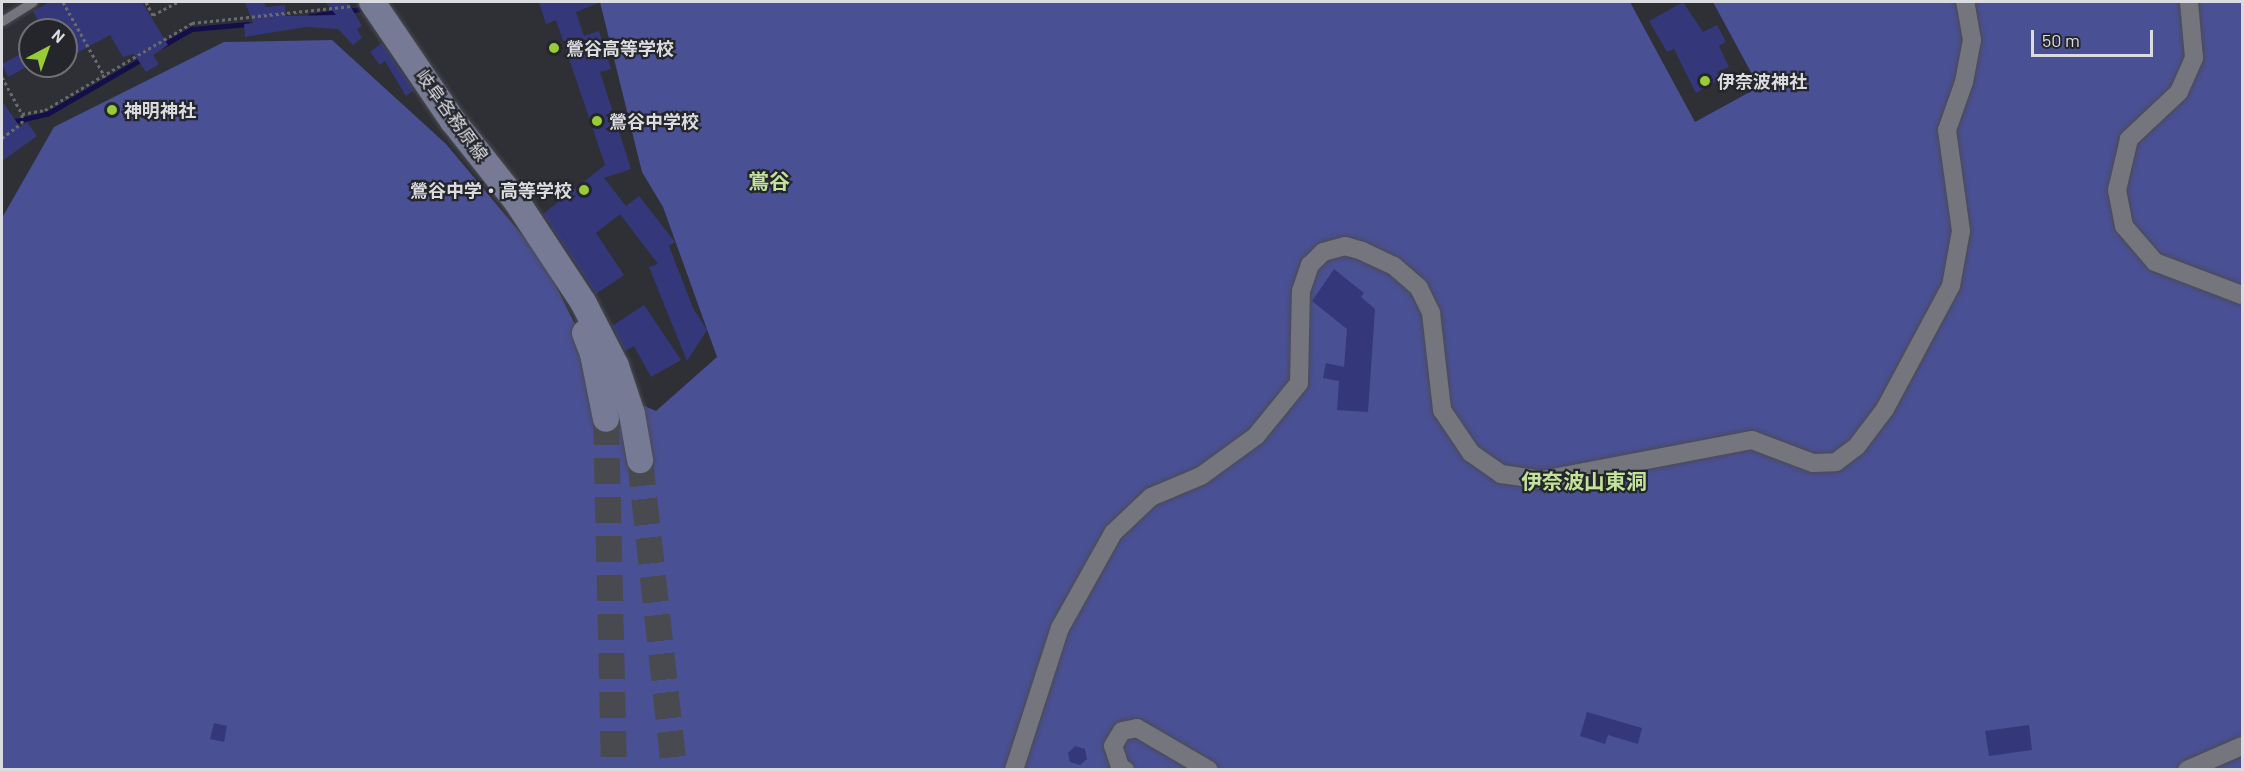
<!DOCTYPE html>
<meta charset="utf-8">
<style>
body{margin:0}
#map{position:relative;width:2244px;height:771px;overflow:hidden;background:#2e3036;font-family:Barlow,"Noto Sans JP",sans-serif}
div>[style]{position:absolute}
.forest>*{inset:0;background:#4a5094}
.stream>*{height:4.5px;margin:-2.25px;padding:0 2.25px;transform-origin:2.25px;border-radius:2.25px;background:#140e4d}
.building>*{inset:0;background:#34387a}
.secondary-tunnel>*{height:26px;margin-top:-13px;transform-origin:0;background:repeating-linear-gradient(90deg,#484a50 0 26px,transparent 0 39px)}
.path>*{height:3px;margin-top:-1.5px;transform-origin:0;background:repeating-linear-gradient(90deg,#6a6b71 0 3px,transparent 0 6px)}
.roads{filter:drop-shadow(0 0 2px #4a4b50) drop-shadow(0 0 2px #4a4b50)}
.service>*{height:9px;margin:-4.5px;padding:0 4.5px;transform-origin:4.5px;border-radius:4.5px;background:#74757d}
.minor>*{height:18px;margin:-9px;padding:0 9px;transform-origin:9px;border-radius:9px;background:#74757d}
.secondary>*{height:26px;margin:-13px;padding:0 13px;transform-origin:13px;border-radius:13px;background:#767a95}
.dots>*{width:16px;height:16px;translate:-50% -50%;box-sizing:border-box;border:3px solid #25262c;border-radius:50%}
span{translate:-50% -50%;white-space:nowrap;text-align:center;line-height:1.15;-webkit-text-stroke:4.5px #25262c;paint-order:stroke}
.poi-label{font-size:18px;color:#dbdce0;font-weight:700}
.left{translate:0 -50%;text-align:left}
.right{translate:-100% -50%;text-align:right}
.street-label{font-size:18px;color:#dbdce0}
.quarter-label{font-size:21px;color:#c3e29a;font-weight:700}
.frame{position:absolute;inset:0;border:3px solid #dbdce0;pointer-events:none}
.north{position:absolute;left:18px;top:18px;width:60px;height:60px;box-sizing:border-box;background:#25262c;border:2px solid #6e6f74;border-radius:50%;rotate:41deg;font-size:16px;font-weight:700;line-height:24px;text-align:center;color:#dbdce0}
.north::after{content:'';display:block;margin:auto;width:21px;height:27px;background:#97cb38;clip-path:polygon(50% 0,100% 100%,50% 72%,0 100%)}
.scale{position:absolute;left:2031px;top:30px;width:122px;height:27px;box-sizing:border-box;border:3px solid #dbdce0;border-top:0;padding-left:8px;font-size:18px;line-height:21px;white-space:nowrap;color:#dbdce0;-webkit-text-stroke:4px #25262c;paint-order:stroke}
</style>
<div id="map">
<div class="forest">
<div style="clip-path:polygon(600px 2px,1630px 2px,1695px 122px,1759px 87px,1713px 2px,2242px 2px,2242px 769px,2px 770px,2px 218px,54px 127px,224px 42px,332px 40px,446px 144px,544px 261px,607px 390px,656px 411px,717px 357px,663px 207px,642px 172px)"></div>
</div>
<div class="stream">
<div style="left:348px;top:11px;width:13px;rotate:-9deg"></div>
<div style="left:310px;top:16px;width:30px;rotate:-8deg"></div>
<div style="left:162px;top:46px;width:34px;rotate:-30deg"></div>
<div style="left:192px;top:29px;width:56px;rotate:-5.1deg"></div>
<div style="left:2px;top:131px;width:17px;rotate:-36deg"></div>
<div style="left:16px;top:121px;width:32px;rotate:-13deg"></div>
<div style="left:47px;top:114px;width:110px;rotate:-30.1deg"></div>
</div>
<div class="building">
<div style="clip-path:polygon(49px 2px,142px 2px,168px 45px,153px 55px,159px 64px,146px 72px,134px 54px,123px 57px,110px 35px,66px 59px,66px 30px,43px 30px,33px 11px)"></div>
<div style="clip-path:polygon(245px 2px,264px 2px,266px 7px,285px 5px,286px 16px,336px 15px,325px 2px,348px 2px,362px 26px,357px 29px,362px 38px,353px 45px,338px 29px,306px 27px,245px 37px,244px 24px,253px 23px)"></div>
<div style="clip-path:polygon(539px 2px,601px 2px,576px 12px,584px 36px,599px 31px,611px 69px,600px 72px,631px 169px,604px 178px,626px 206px,639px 196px,675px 242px,669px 246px,693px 308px,707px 330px,687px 361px,649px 267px,658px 264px,620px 214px,596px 233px,624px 275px,596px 294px,543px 214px,605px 165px,556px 20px,546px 24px)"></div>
<div style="clip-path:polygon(1683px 2px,1703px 32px,1717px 25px,1726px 42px,1719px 46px,1729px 67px,1717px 72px,1721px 79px,1696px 93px,1674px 49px,1667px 52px,1649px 21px)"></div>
<div style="clip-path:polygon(382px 43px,414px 90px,406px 96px,385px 61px,380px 65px,370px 52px)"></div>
<div style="clip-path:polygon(30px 49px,30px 65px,8px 77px,2px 64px)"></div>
<div style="clip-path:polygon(2px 101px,20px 127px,27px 122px,37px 136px,2px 161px)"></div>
<div style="clip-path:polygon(1334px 269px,1364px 293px,1361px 297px,1375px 309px,1368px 412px,1337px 410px,1339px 381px,1323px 378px,1326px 363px,1344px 367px,1347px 329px,1312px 301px)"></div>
<div style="clip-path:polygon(644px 305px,681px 360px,651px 377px,634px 346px,625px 351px,612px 326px)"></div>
<div style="clip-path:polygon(1587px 712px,1642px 728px,1638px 744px,1608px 735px,1605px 744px,1580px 736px)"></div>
<div style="clip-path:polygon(214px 723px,227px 726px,224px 742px,210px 739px)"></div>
<div style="clip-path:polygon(2029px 725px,2032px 750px,1989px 756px,1985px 731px)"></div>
<div style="clip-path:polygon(1075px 746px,1085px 749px,1087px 759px,1080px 765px,1070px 762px,1068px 753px)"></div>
</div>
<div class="secondary-tunnel">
<div style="left:606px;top:419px;width:351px;rotate:88.7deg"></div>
<div style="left:640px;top:460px;width:312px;rotate:83.7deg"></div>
</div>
<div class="path">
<div style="left:63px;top:2px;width:86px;rotate:60.8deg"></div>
<div style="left:146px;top:2px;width:15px;rotate:62deg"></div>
<div style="left:153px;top:15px;width:27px;rotate:-28deg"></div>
<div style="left:2px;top:77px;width:42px;rotate:61.6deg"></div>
<div style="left:22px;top:114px;width:23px;rotate:-10deg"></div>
<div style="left:45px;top:110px;width:171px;rotate:-30.6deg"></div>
<div style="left:192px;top:23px;width:161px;rotate:-6.1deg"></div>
<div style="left:2px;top:138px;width:25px;rotate:-37deg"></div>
<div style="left:22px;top:123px;width:9px;rotate:-90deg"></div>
</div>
<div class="roads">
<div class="service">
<div style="left:2px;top:21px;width:36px;rotate:-32deg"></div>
</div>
<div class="minor">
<div style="left:2189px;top:2px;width:56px;rotate:84.9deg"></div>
<div style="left:2194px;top:58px;width:37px;rotate:114deg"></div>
<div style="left:2179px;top:92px;width:69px;rotate:136.8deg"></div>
<div style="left:2129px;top:139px;width:52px;rotate:103.2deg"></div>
<div style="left:2117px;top:190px;width:37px;rotate:79deg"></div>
<div style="left:2124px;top:226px;width:48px;rotate:49.3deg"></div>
<div style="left:2155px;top:262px;width:93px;rotate:20.8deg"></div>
<div style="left:1014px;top:770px;width:149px;rotate:-72.1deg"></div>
<div style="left:1060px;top:628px;width:109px;rotate:-60.8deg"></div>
<div style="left:1113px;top:533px;width:52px;rotate:-43.5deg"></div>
<div style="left:1151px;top:497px;width:54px;rotate:-22.8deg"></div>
<div style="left:1201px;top:476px;width:68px;rotate:-36deg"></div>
<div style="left:1256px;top:436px;width:68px;rotate:-50.9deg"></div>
<div style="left:1299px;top:383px;width:92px;rotate:-88.8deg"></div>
<div style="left:1301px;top:291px;width:28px;rotate:-71deg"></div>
<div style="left:1310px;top:265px;width:18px;rotate:-45deg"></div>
<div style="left:1323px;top:252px;width:23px;rotate:-15deg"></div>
<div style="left:1345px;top:246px;width:18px;rotate:16deg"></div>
<div style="left:1362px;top:251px;width:35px;rotate:25deg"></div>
<div style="left:1394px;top:266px;width:33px;rotate:41deg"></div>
<div style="left:1419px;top:288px;width:28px;rotate:64deg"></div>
<div style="left:1431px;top:313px;width:98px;rotate:83.5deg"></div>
<div style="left:1442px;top:410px;width:52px;rotate:56deg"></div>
<div style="left:1471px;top:453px;width:37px;rotate:35deg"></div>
<div style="left:1501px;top:474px;width:41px;rotate:8.3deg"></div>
<div style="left:1542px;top:480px;width:214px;rotate:-10.8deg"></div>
<div style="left:1752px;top:440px;width:65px;rotate:20.7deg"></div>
<div style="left:1813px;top:463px;width:23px;rotate:-2deg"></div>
<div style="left:1836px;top:462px;width:26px;rotate:-37deg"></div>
<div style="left:1857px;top:446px;width:46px;rotate:-52.9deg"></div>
<div style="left:1885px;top:409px;width:140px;rotate:-61.8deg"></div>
<div style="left:1951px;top:286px;width:56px;rotate:-79.7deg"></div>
<div style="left:1961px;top:231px;width:102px;rotate:-97.9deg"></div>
<div style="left:1947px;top:130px;width:51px;rotate:-70.5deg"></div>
<div style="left:1964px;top:82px;width:43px;rotate:-79.2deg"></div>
<div style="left:1972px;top:40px;width:39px;rotate:-100deg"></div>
<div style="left:1125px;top:770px;width:6px;rotate:-149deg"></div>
<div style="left:1120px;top:767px;width:22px;rotate:-108deg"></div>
<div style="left:1113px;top:746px;width:17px;rotate:-59deg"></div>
<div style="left:1122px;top:731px;width:15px;rotate:-11deg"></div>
<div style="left:1137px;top:728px;width:83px;rotate:30.3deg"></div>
<div style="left:2187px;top:770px;width:60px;rotate:-23.6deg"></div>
</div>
<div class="secondary">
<div style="left:372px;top:2px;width:144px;rotate:55.8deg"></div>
<div style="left:453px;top:121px;width:103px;rotate:51.7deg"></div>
<div style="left:517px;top:202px;width:120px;rotate:56.6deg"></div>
<div style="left:583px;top:302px;width:72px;rotate:62.7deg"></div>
<div style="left:616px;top:366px;width:51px;rotate:71.6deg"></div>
<div style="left:632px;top:414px;width:47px;rotate:80.1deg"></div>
<div style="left:585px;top:333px;width:22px;rotate:69deg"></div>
<div style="left:593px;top:354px;width:66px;rotate:78.7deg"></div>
</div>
</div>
<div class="dots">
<div style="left:554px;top:48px;background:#97cb38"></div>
<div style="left:1705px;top:81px;background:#97cb38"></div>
<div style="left:112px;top:110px;background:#97cb38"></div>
<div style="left:597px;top:121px;background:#97cb38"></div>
<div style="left:584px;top:190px;background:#97cb38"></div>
</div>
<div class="poi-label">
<span class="left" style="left:566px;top:48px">鶯谷高等学校</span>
<span class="left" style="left:1717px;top:81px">伊奈波神社</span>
<span class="left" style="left:124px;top:110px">神明神社</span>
<span class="left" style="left:609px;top:121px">鶯谷中学校</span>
<span class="right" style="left:572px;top:190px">鶯谷中学・高等学校</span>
</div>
<div class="street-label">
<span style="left:452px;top:115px;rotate:54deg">岐阜各務原線</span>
</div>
<div class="quarter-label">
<span style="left:769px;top:181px">鴬谷</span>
<span style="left:1584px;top:481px">伊奈波山東洞</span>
</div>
<div class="frame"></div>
<div class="north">N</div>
<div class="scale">50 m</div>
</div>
